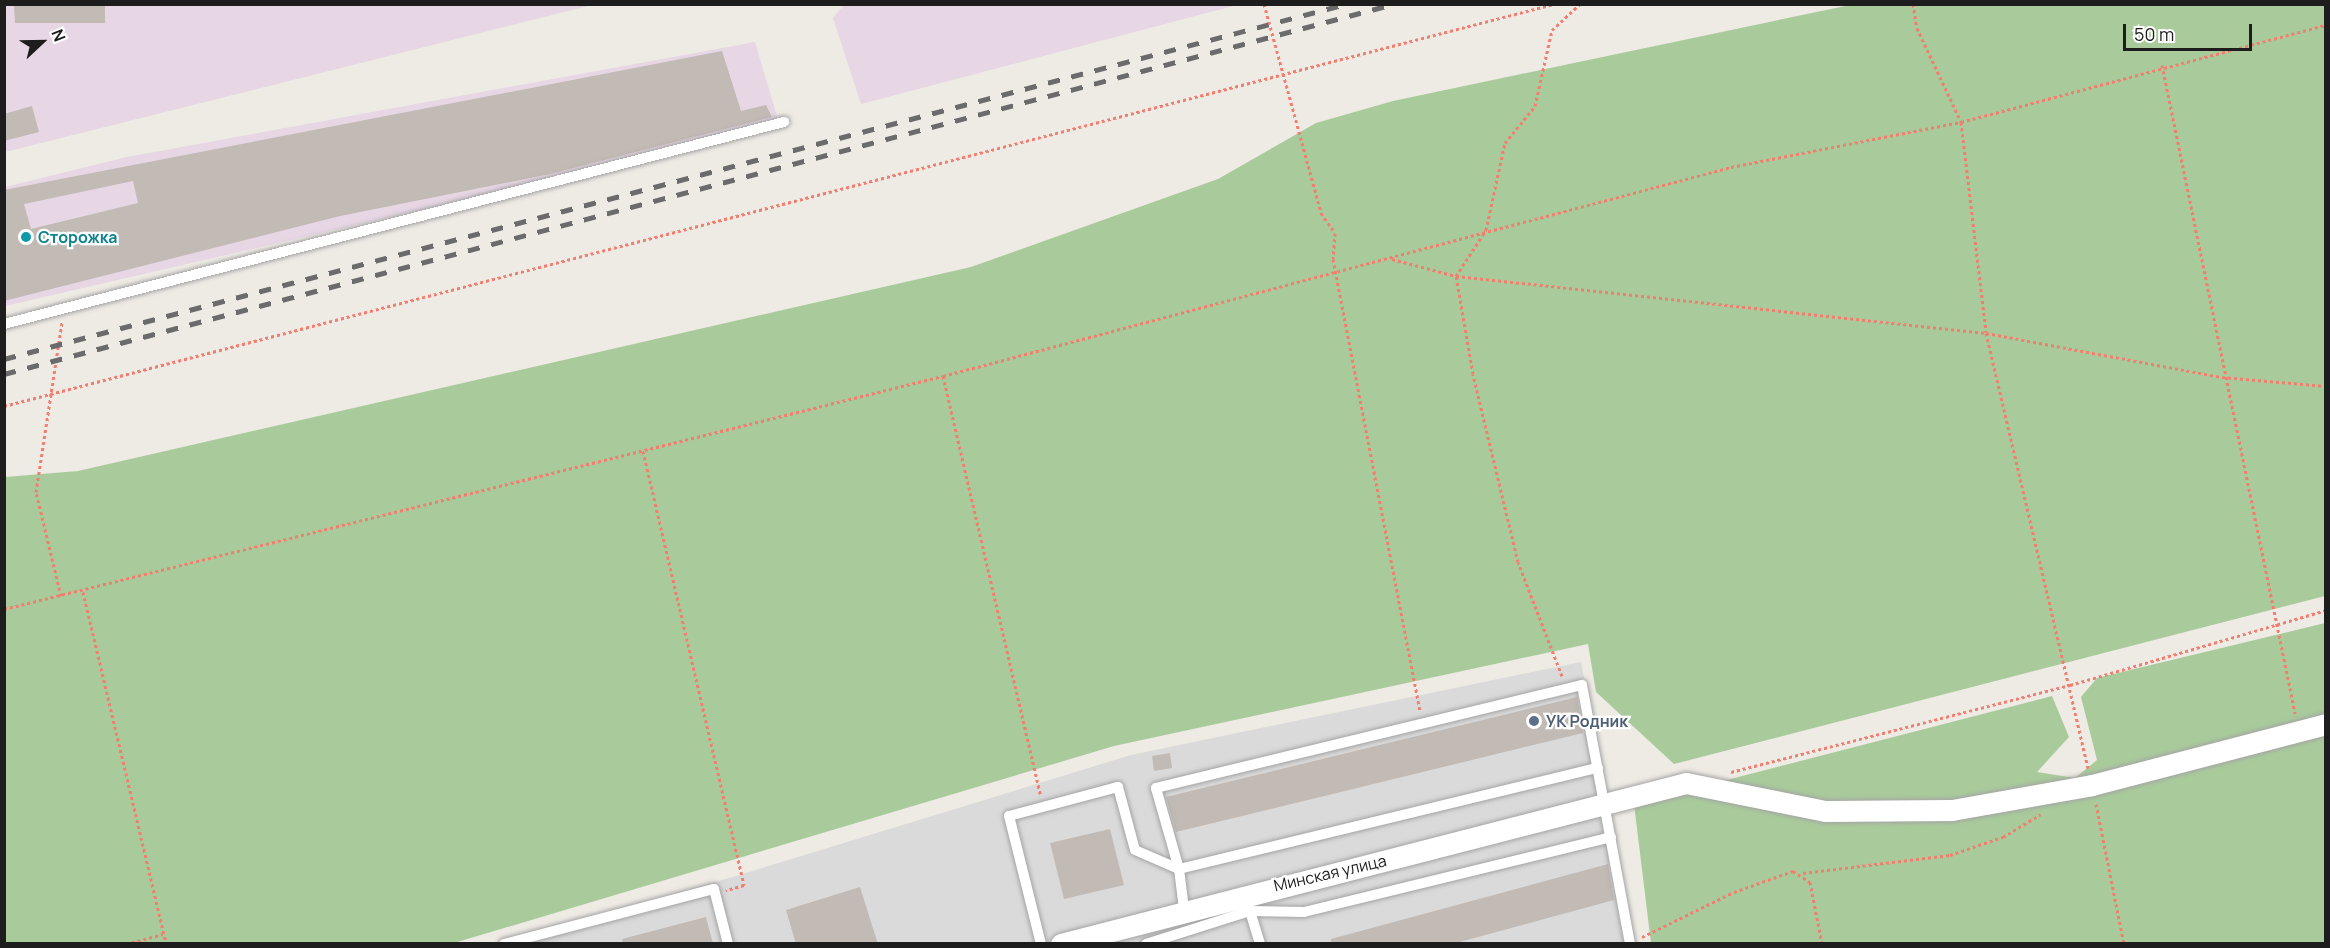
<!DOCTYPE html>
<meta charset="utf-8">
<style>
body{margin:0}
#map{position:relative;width:2330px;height:948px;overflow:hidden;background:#eeeae4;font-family:Manrope,sans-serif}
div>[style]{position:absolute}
.residential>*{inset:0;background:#dbdada}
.industrial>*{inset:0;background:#e7d6e4}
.forest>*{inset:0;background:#a9cb9b}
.building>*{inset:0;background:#c2bab4}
.path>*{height:3px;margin-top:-1.5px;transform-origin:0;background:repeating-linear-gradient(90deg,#f27d71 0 3px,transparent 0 6px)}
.roads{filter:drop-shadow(0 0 2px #a4a4a4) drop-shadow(0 0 2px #a4a4a4)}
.service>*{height:10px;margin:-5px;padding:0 5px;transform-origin:5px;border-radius:5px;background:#fff}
.minor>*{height:21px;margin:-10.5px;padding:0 10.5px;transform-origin:10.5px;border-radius:10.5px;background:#fff}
.rail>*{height:4.5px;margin-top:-2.25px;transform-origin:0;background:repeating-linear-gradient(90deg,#6b6b6b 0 12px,transparent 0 24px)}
.dots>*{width:16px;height:16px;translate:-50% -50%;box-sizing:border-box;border:3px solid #fff;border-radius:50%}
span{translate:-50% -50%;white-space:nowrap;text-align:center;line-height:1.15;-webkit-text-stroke:4.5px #fff;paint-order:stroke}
.culture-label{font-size:16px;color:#0d838f;font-weight:700}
.left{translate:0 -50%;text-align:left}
.service-label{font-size:16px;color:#4e5e75;font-weight:700}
.street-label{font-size:16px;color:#1d1d1d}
.frame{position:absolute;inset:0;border:6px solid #1d1d1d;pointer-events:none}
.north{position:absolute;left:12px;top:12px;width:60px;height:60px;-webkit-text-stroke:4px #fff;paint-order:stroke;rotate:68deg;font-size:16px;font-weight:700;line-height:24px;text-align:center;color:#1d1d1d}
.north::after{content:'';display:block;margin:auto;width:21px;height:27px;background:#1d1d1d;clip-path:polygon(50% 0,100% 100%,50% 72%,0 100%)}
.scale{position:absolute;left:2123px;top:24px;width:129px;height:27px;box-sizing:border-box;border:3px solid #1d1d1d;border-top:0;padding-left:8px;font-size:18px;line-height:21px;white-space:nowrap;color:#1d1d1d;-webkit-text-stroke:4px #fff;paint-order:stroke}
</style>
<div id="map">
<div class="residential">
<div style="clip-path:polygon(1581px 662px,1635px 943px,491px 944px,733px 877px,1131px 755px)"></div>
</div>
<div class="industrial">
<div style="clip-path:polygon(5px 5px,592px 5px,5px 152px)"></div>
<div style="clip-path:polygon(844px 5px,1233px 4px,1233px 6px,861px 104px,833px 18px)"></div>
<div style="clip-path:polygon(755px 42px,778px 120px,538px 183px,5px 306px,5px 187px,127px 157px)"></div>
</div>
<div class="forest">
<div style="clip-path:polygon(1850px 5px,2325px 5px,2325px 596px,1674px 764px,1596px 692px,1588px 644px,1114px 746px,454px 943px,5px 943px,5px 477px,78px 471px,971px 267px,1218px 179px,1316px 123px,1393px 101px)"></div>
<div style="clip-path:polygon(2325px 623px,2325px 943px,1651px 943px,1634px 804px,2052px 696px,2069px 737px,2037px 772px,2075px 778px,2097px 760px,2081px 697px,2097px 678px)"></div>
</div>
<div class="building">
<div style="clip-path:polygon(14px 4px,105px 4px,105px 23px,15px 23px)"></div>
<div style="clip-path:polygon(evenodd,722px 51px,741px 111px,766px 105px,772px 117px,550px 174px,340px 216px,4px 301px,4px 190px,722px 51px,133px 181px,138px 203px,31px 229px,24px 204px,133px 181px)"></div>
<div style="clip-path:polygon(32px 106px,39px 132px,4px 141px,4px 114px)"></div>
<div style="clip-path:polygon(1577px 697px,1583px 733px,1176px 832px,1166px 797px)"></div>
<div style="clip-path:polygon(1170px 753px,1172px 768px,1154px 771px,1152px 756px)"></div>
<div style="clip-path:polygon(1110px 829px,1124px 885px,1064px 899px,1050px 843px)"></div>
<div style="clip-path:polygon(1608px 864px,1614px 900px,1452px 944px,1331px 944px,1331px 939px)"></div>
<div style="clip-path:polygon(860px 887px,878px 944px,796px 944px,786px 910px)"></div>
<div style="clip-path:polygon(706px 917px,713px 944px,623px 944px,622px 939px)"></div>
</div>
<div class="path">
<div style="left:1264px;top:4px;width:217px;rotate:74.7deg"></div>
<div style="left:1321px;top:213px;width:24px;rotate:55deg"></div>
<div style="left:1335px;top:233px;width:26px;rotate:94deg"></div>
<div style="left:1333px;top:259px;width:459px;rotate:79.1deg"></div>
<div style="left:1913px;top:4px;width:24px;rotate:81deg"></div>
<div style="left:1917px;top:28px;width:104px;rotate:64.9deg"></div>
<div style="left:1961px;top:122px;width:212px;rotate:83.2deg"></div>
<div style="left:1986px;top:333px;width:447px;rotate:76.8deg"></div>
<div style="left:2162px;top:65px;width:662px;rotate:78.4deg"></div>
<div style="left:1392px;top:259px;width:66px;rotate:14.9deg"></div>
<div style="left:1456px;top:276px;width:533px;rotate:6.14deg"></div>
<div style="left:1986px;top:333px;width:240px;rotate:10.6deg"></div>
<div style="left:2222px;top:377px;width:104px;rotate:4.9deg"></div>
<div style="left:943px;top:376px;width:429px;rotate:76.9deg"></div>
<div style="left:4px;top:406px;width:1601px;rotate:-14.54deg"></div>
<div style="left:643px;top:451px;width:446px;rotate:76.9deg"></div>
<div style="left:744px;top:885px;width:19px;rotate:164deg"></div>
<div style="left:83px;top:592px;width:362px;rotate:76.7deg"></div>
<div style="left:61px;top:596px;width:107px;rotate:-103.5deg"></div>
<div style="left:36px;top:492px;width:172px;rotate:-81.3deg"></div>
<div style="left:4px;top:609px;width:967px;rotate:-13.94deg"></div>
<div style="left:943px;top:376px;width:815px;rotate:-14.85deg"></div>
<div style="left:1731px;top:167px;width:234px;rotate:-11.1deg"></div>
<div style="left:1961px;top:122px;width:378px;rotate:-14.9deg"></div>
<div style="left:1562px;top:676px;width:122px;rotate:-111.1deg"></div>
<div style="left:1518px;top:562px;width:193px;rotate:-103.5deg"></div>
<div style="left:1473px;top:374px;width:99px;rotate:-99.8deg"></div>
<div style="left:1456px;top:276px;width:55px;rotate:-56.9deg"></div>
<div style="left:1486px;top:230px;width:89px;rotate:-77.7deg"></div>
<div style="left:1505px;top:143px;width:48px;rotate:-51deg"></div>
<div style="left:1535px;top:106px;width:78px;rotate:-77.4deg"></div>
<div style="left:1552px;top:30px;width:38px;rotate:-43deg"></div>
<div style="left:1731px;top:772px;width:350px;rotate:-14.4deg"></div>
<div style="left:2070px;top:685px;width:267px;rotate:-16.3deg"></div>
<div style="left:2096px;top:804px;width:143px;rotate:78.7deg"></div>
<div style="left:1803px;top:873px;width:148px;rotate:-7deg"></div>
<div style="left:1950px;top:855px;width:56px;rotate:-18.8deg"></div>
<div style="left:2003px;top:837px;width:44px;rotate:-31.2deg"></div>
<div style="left:1642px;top:937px;width:102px;rotate:-26.1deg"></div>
<div style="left:1734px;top:892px;width:63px;rotate:-19.6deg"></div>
<div style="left:1793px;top:871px;width:20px;rotate:33deg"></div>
<div style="left:1810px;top:882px;width:63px;rotate:79deg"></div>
<div style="left:126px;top:944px;width:38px;rotate:-15deg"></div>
</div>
<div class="roads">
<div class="service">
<div style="left:4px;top:324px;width:806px;rotate:-14.52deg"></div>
<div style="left:1184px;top:909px;width:40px;rotate:-97.1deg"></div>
<div style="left:1179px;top:869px;width:84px;rotate:-105.9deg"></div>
<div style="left:1156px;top:788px;width:438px;rotate:-13.6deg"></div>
<div style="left:1582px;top:685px;width:263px;rotate:79.5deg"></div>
<div style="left:1250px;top:911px;width:34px;rotate:73deg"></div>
<div style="left:504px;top:944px;width:217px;rotate:-14.7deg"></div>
<div style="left:714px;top:889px;width:57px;rotate:75.7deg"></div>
<div style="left:1041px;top:944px;width:132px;rotate:-104deg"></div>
<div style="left:1009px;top:816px;width:113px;rotate:-14.9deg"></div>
<div style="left:1118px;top:787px;width:65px;rotate:74.9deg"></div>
<div style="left:1135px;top:850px;width:48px;rotate:23.4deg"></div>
<div style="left:1179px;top:869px;width:431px;rotate:-13.6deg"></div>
<div style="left:1146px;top:944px;width:109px;rotate:-17.6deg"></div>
<div style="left:1250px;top:911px;width:54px;rotate:1.1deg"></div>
<div style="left:1304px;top:912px;width:316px;rotate:-13.7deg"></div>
</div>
<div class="minor">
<div style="left:1061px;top:944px;width:645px;rotate:-14.45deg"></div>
<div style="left:1686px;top:783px;width:142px;rotate:11.4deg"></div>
<div style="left:1825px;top:811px;width:127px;rotate:-0.5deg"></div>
<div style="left:1952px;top:810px;width:142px;rotate:-10.1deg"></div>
<div style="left:2092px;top:785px;width:242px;rotate:-14.6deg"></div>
</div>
</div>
<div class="rail">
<div style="left:4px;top:359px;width:1388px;rotate:-14.82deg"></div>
<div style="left:4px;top:374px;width:1438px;rotate:-14.91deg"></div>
</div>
<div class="dots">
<div style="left:26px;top:237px;background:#0f9aa8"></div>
<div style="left:1534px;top:721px;background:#5c6f8a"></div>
</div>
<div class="culture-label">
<span class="left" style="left:38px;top:237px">Сторожка</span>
</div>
<div class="service-label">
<span class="left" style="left:1546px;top:721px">УК Родник</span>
</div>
<div class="street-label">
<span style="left:1330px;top:873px;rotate:-13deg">Минская улица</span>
</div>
<div class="frame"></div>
<div class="north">N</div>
<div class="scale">50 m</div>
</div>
